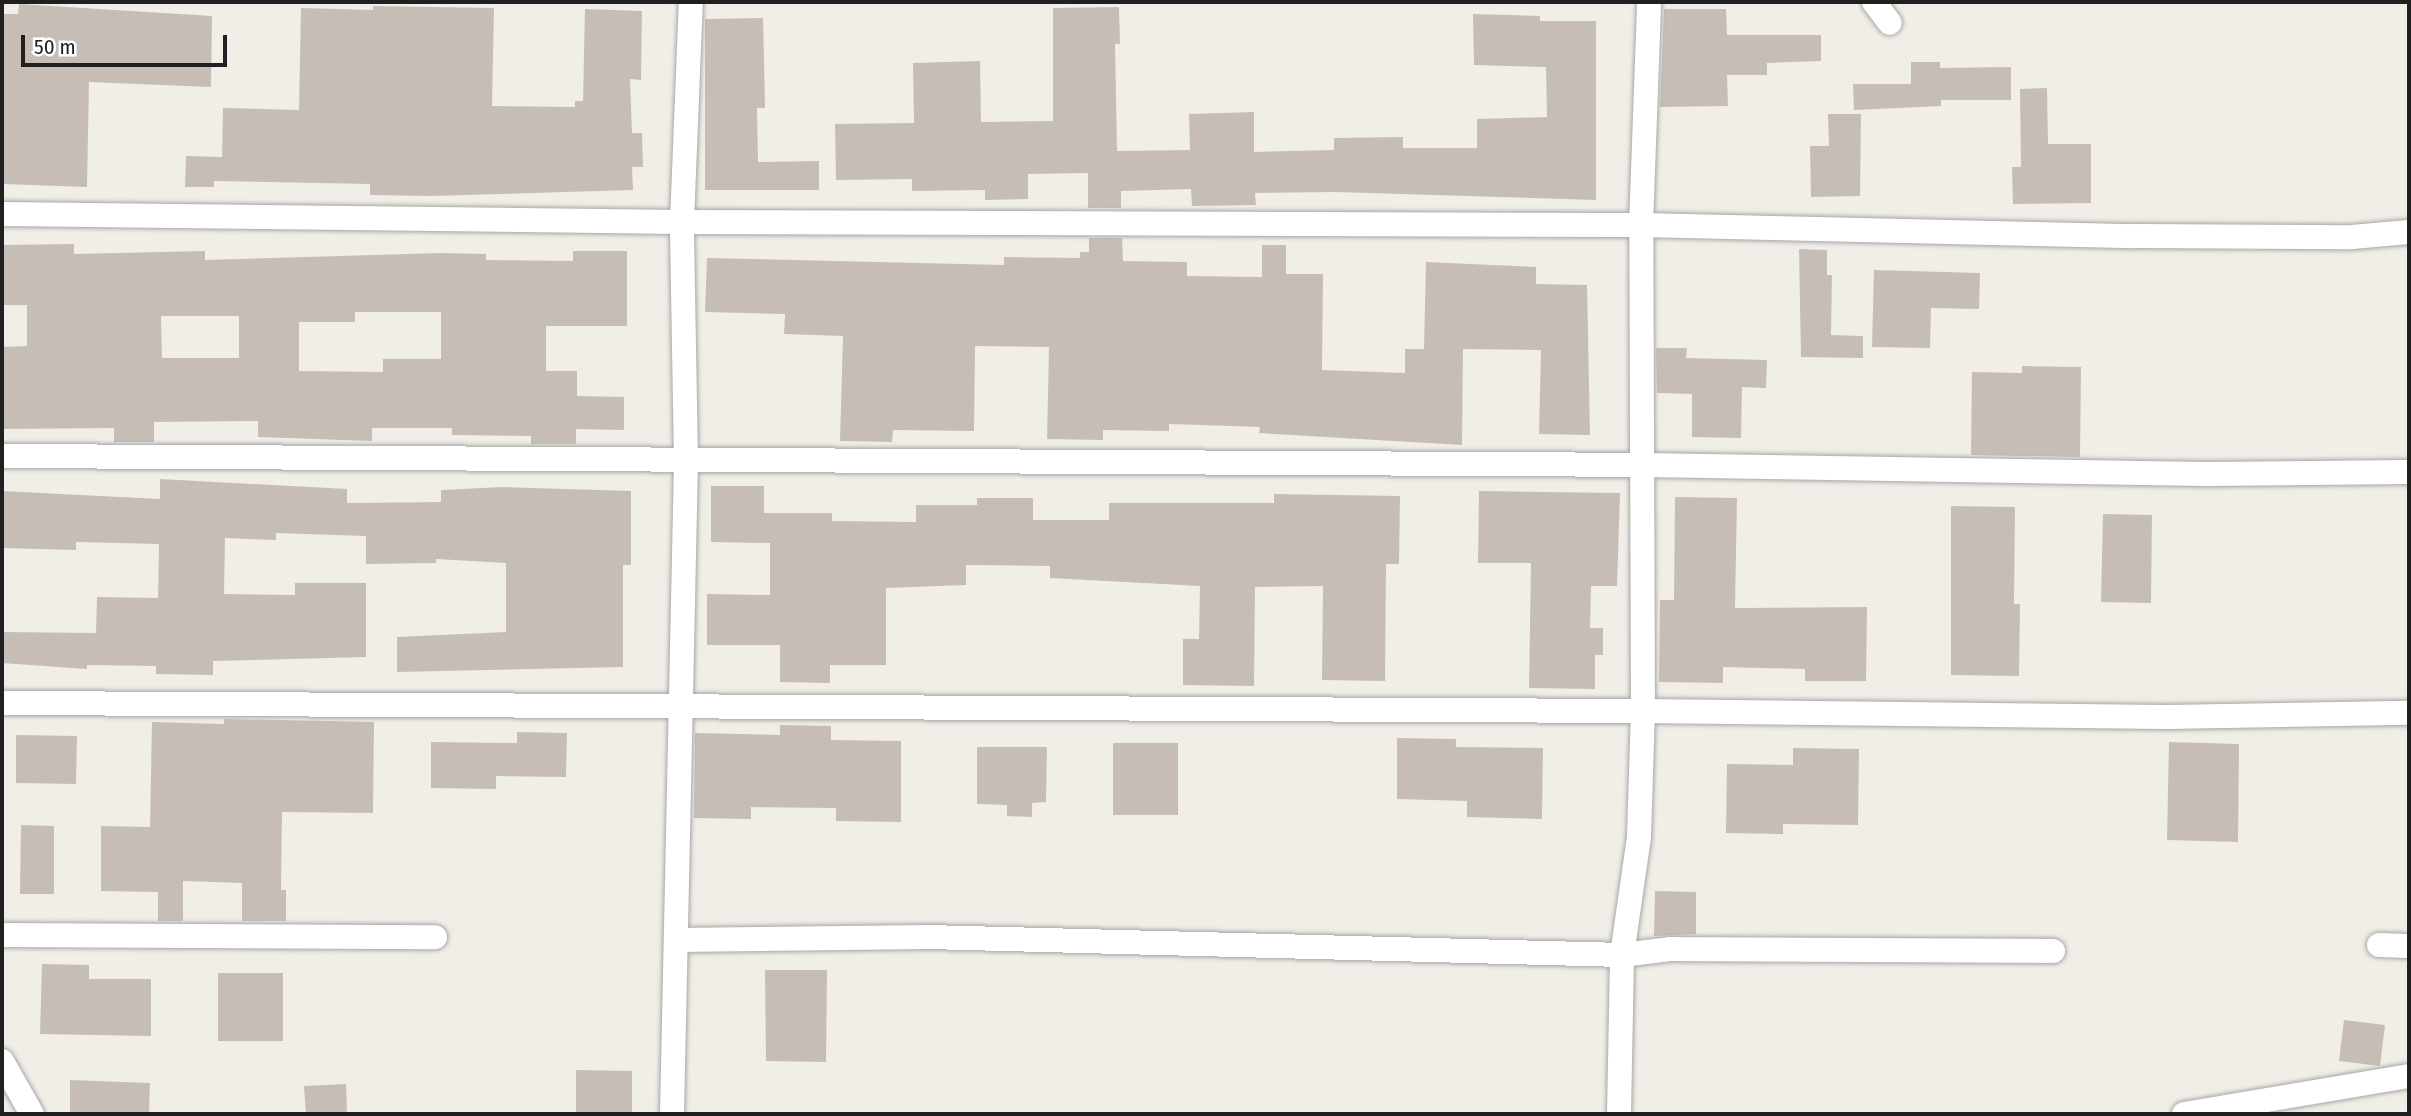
<!DOCTYPE html>
<style>
body{margin:0}
#map{position:relative;width:2411px;height:1116px;overflow:hidden;background:#f1eee7;font-family:"Fira Sans Condensed",sans-serif}
div>[style]{position:absolute}
.building>*{inset:0;background:#c6beb6}
.roads{filter:drop-shadow(0 0 2px #a7a7a7) drop-shadow(0 0 2px #a7a7a7)}
.minor>*{height:24px;margin:-12px;padding:0 12px;transform-origin:12px;border-radius:12px;background:#fff}
span{translate:-50% -50%;white-space:nowrap;text-align:center;line-height:1.15;-webkit-text-stroke:6px #fff;paint-order:stroke}
.frame{position:absolute;inset:0;border:4px solid #202020;pointer-events:none}
.scale{position:absolute;left:21px;top:35px;width:206px;height:32px;box-sizing:border-box;border:4px solid #202020;border-top:0;padding-left:9px;font-size:21px;line-height:24px;white-space:nowrap;color:#202020;-webkit-text-stroke:5px #fff;paint-order:stroke}
</style>
<div id="map">
<div class="building">
<div style="clip-path:polygon(19px 4px,212px 16px,211px 87px,89px 82px,87px 187px,2px 184px,2px 14px,18px 14px)"></div>
<div style="clip-path:polygon(373px 6px,494px 8px,492px 106px,575px 107px,575px 101px,583px 101px,585px 9px,642px 11px,641px 80px,630px 79px,632px 133px,642px 133px,643px 167px,632px 167px,633px 190px,431px 196px,370px 195px,370px 184px,214px 181px,214px 187px,185px 187px,186px 156px,222px 157px,223px 108px,299px 110px,301px 8px,373px 10px)"></div>
<div style="clip-path:polygon(1119px 7px,1120px 44px,1115px 44px,1117px 151px,1190px 150px,1189px 114px,1254px 112px,1254px 152px,1334px 150px,1334px 138px,1403px 137px,1403px 148px,1477px 148px,1477px 119px,1547px 117px,1546px 67px,1474px 65px,1473px 14px,1540px 16px,1540px 21px,1596px 21px,1596px 200px,1335px 192px,1255px 193px,1256px 205px,1192px 206px,1191px 189px,1121px 191px,1121px 208px,1088px 208px,1088px 173px,1028px 174px,1028px 199px,985px 200px,985px 190px,912px 191px,912px 179px,836px 180px,835px 124px,914px 123px,913px 63px,980px 61px,981px 122px,1053px 121px,1053px 8px)"></div>
<div style="clip-path:polygon(1664px 9px,1726px 9px,1727px 35px,1821px 35px,1821px 61px,1767px 63px,1767px 75px,1727px 75px,1728px 106px,1660px 107px)"></div>
<div style="clip-path:polygon(763px 18px,765px 108px,757px 108px,758px 162px,819px 161px,819px 190px,705px 190px,705px 19px)"></div>
<div style="clip-path:polygon(1911px 62px,1940px 62px,1940px 68px,2011px 67px,2011px 100px,1941px 100px,1941px 106px,1854px 110px,1853px 84px,1911px 84px)"></div>
<div style="clip-path:polygon(2047px 88px,2048px 144px,2091px 144px,2091px 203px,2013px 204px,2012px 167px,2021px 167px,2020px 89px)"></div>
<div style="clip-path:polygon(1828px 114px,1861px 114px,1860px 196px,1811px 197px,1810px 146px,1829px 146px)"></div>
<div style="clip-path:polygon(1089px 238px,1122px 238px,1123px 261px,1187px 262px,1187px 276px,1262px 277px,1262px 245px,1286px 245px,1286px 274px,1323px 274px,1322px 370px,1405px 373px,1405px 349px,1424px 349px,1426px 262px,1536px 267px,1536px 284px,1587px 285px,1590px 435px,1539px 434px,1541px 350px,1463px 349px,1462px 445px,1259px 433px,1260px 427px,1169px 424px,1169px 431px,1103px 430px,1103px 440px,1047px 439px,1049px 347px,975px 346px,974px 431px,893px 430px,892px 442px,840px 441px,843px 336px,784px 334px,785px 314px,705px 312px,707px 258px,1004px 265px,1004px 257px,1080px 258px,1080px 252px,1089px 252px)"></div>
<div style="clip-path:polygon(evenodd,74px 244px,74px 254px,205px 251px,205px 260px,441px 253px,486px 254px,486px 260px,573px 261px,573px 251px,627px 251px,627px 326px,546px 326px,546px 371px,577px 371px,577px 396px,624px 397px,624px 430px,576px 429px,576px 444px,531px 444px,531px 436px,452px 435px,452px 428px,372px 428px,372px 441px,258px 437px,258px 421px,154px 422px,154px 442px,114px 442px,114px 428px,2px 429px,2px 347px,27px 346px,27px 305px,2px 305px,2px 245px,74px 244px,355px 312px,441px 312px,441px 359px,383px 359px,383px 372px,299px 371px,299px 322px,355px 322px,355px 312px,74px 244px,161px 316px,239px 316px,239px 358px,162px 358px,161px 316px)"></div>
<div style="clip-path:polygon(1799px 249px,1827px 250px,1827px 275px,1832px 275px,1831px 335px,1863px 336px,1863px 358px,1801px 357px)"></div>
<div style="clip-path:polygon(1874px 270px,1980px 273px,1979px 309px,1931px 308px,1930px 348px,1872px 347px)"></div>
<div style="clip-path:polygon(1656px 348px,1687px 348px,1686px 358px,1767px 360px,1766px 388px,1742px 387px,1741px 438px,1692px 437px,1692px 394px,1657px 393px)"></div>
<div style="clip-path:polygon(2022px 366px,2081px 367px,2080px 457px,1971px 455px,1972px 372px,2022px 373px)"></div>
<div style="clip-path:polygon(160px 479px,347px 489px,347px 503px,441px 502px,441px 490px,502px 487px,631px 491px,631px 565px,623px 565px,623px 667px,397px 672px,397px 637px,506px 632px,506px 563px,436px 559px,436px 563px,366px 564px,366px 536px,276px 533px,276px 540px,225px 538px,224px 594px,295px 595px,295px 583px,366px 583px,366px 657px,213px 661px,213px 675px,156px 674px,156px 666px,87px 665px,87px 669px,2px 663px,2px 632px,96px 633px,97px 597px,158px 598px,159px 544px,76px 542px,76px 550px,2px 548px,2px 491px,160px 499px)"></div>
<div style="clip-path:polygon(711px 486px,764px 486px,764px 513px,832px 513px,832px 521px,916px 522px,916px 505px,977px 505px,977px 498px,1033px 498px,1033px 520px,1109px 520px,1109px 503px,1274px 503px,1274px 494px,1400px 496px,1399px 564px,1386px 564px,1385px 681px,1322px 680px,1323px 586px,1255px 587px,1254px 686px,1183px 685px,1183px 639px,1199px 639px,1200px 586px,1050px 578px,1050px 566px,966px 565px,966px 585px,886px 588px,886px 665px,830px 665px,830px 683px,780px 682px,780px 645px,707px 645px,707px 594px,770px 595px,770px 543px,711px 542px)"></div>
<div style="clip-path:polygon(1479px 491px,1620px 493px,1617px 586px,1591px 586px,1590px 628px,1603px 628px,1603px 655px,1595px 655px,1595px 689px,1529px 688px,1531px 563px,1478px 563px)"></div>
<div style="clip-path:polygon(1675px 497px,1737px 498px,1735px 608px,1867px 607px,1866px 681px,1805px 681px,1805px 669px,1723px 667px,1723px 683px,1659px 682px,1660px 600px,1674px 600px)"></div>
<div style="clip-path:polygon(1951px 506px,2015px 507px,2014px 604px,2020px 604px,2019px 676px,1951px 675px)"></div>
<div style="clip-path:polygon(2103px 514px,2152px 515px,2151px 603px,2101px 602px)"></div>
<div style="clip-path:polygon(224px 719px,374px 722px,373px 813px,282px 812px,281px 890px,286px 890px,286px 921px,242px 921px,242px 883px,183px 881px,183px 921px,158px 921px,158px 892px,101px 891px,101px 826px,150px 827px,152px 722px,224px 724px)"></div>
<div style="clip-path:polygon(780px 725px,831px 726px,831px 740px,901px 741px,901px 822px,836px 821px,836px 808px,751px 807px,751px 819px,694px 818px,695px 733px,780px 735px)"></div>
<div style="clip-path:polygon(517px 732px,567px 733px,566px 777px,496px 776px,496px 789px,431px 788px,431px 742px,517px 743px)"></div>
<div style="clip-path:polygon(16px 735px,77px 736px,76px 784px,16px 783px)"></div>
<div style="clip-path:polygon(1397px 738px,1456px 739px,1456px 747px,1543px 748px,1542px 819px,1467px 817px,1467px 801px,1397px 799px)"></div>
<div style="clip-path:polygon(2169px 742px,2239px 744px,2238px 842px,2167px 840px)"></div>
<div style="clip-path:polygon(1113px 743px,1178px 743px,1178px 815px,1113px 815px)"></div>
<div style="clip-path:polygon(977px 747px,1047px 747px,1046px 802px,1032px 803px,1032px 817px,1007px 816px,1007px 805px,977px 804px)"></div>
<div style="clip-path:polygon(1793px 748px,1859px 749px,1858px 825px,1783px 824px,1783px 834px,1726px 833px,1727px 764px,1793px 765px)"></div>
<div style="clip-path:polygon(21px 825px,54px 826px,54px 894px,20px 894px)"></div>
<div style="clip-path:polygon(1655px 891px,1696px 892px,1696px 934px,1654px 936px)"></div>
<div style="clip-path:polygon(42px 964px,89px 965px,89px 979px,151px 979px,151px 1036px,40px 1034px)"></div>
<div style="clip-path:polygon(765px 970px,827px 970px,826px 1062px,766px 1061px)"></div>
<div style="clip-path:polygon(218px 973px,283px 973px,283px 1041px,218px 1041px)"></div>
<div style="clip-path:polygon(2344px 1020px,2385px 1025px,2380px 1066px,2339px 1061px)"></div>
<div style="clip-path:polygon(576px 1070px,632px 1071px,632px 1114px,576px 1114px)"></div>
<div style="clip-path:polygon(70px 1080px,150px 1083px,149px 1114px,70px 1114px)"></div>
<div style="clip-path:polygon(346px 1084px,347px 1114px,306px 1114px,304px 1086px)"></div>
</div>
<div class="roads">
<div class="minor">
<div style="left:1874px;top:2px;width:26px;rotate:53deg"></div>
<div style="left:2px;top:214px;width:680px;rotate:0.67deg"></div>
<div style="left:682px;top:222px;width:959px;rotate:0.18deg"></div>
<div style="left:1641px;top:225px;width:494px;rotate:1.3deg"></div>
<div style="left:2135px;top:236px;width:217px;rotate:0.3deg"></div>
<div style="left:2352px;top:237px;width:57px;rotate:-5deg"></div>
<div style="left:2px;top:456px;width:1641px;rotate:0.31deg"></div>
<div style="left:1643px;top:465px;width:565px;rotate:0.91deg"></div>
<div style="left:2208px;top:474px;width:201px;rotate:-0.6deg"></div>
<div style="left:2px;top:703px;width:1641px;rotate:0.28deg"></div>
<div style="left:1643px;top:711px;width:486px;rotate:-90.2deg"></div>
<div style="left:1641px;top:225px;width:223px;rotate:-87.9deg"></div>
<div style="left:2px;top:935px;width:433px;rotate:0.3deg"></div>
<div style="left:676px;top:940px;width:251px;rotate:-0.7deg"></div>
<div style="left:927px;top:937px;width:695px;rotate:1.48deg"></div>
<div style="left:1622px;top:955px;width:119px;rotate:-81.8deg"></div>
<div style="left:1639px;top:837px;width:126px;rotate:-88.2deg"></div>
<div style="left:1643px;top:711px;width:525px;rotate:0.65deg"></div>
<div style="left:2168px;top:717px;width:241px;rotate:-1deg"></div>
<div style="left:2379px;top:945px;width:30px;rotate:2deg"></div>
<div style="left:2px;top:1061px;width:61px;rotate:60.5deg"></div>
<div style="left:672px;top:1114px;width:653px;rotate:-88.77deg"></div>
<div style="left:686px;top:461px;width:239px;rotate:-91deg"></div>
<div style="left:682px;top:222px;width:220px;rotate:-87.7deg"></div>
<div style="left:1619px;top:1114px;width:159px;rotate:-88.9deg"></div>
<div style="left:1622px;top:955px;width:48px;rotate:-7.1deg"></div>
<div style="left:1670px;top:949px;width:383px;rotate:0.3deg"></div>
<div style="left:2184px;top:1114px;width:228px;rotate:-9.6deg"></div>
</div>
</div>
<div class="frame"></div>
<div class="scale">50 m</div>
</div>
